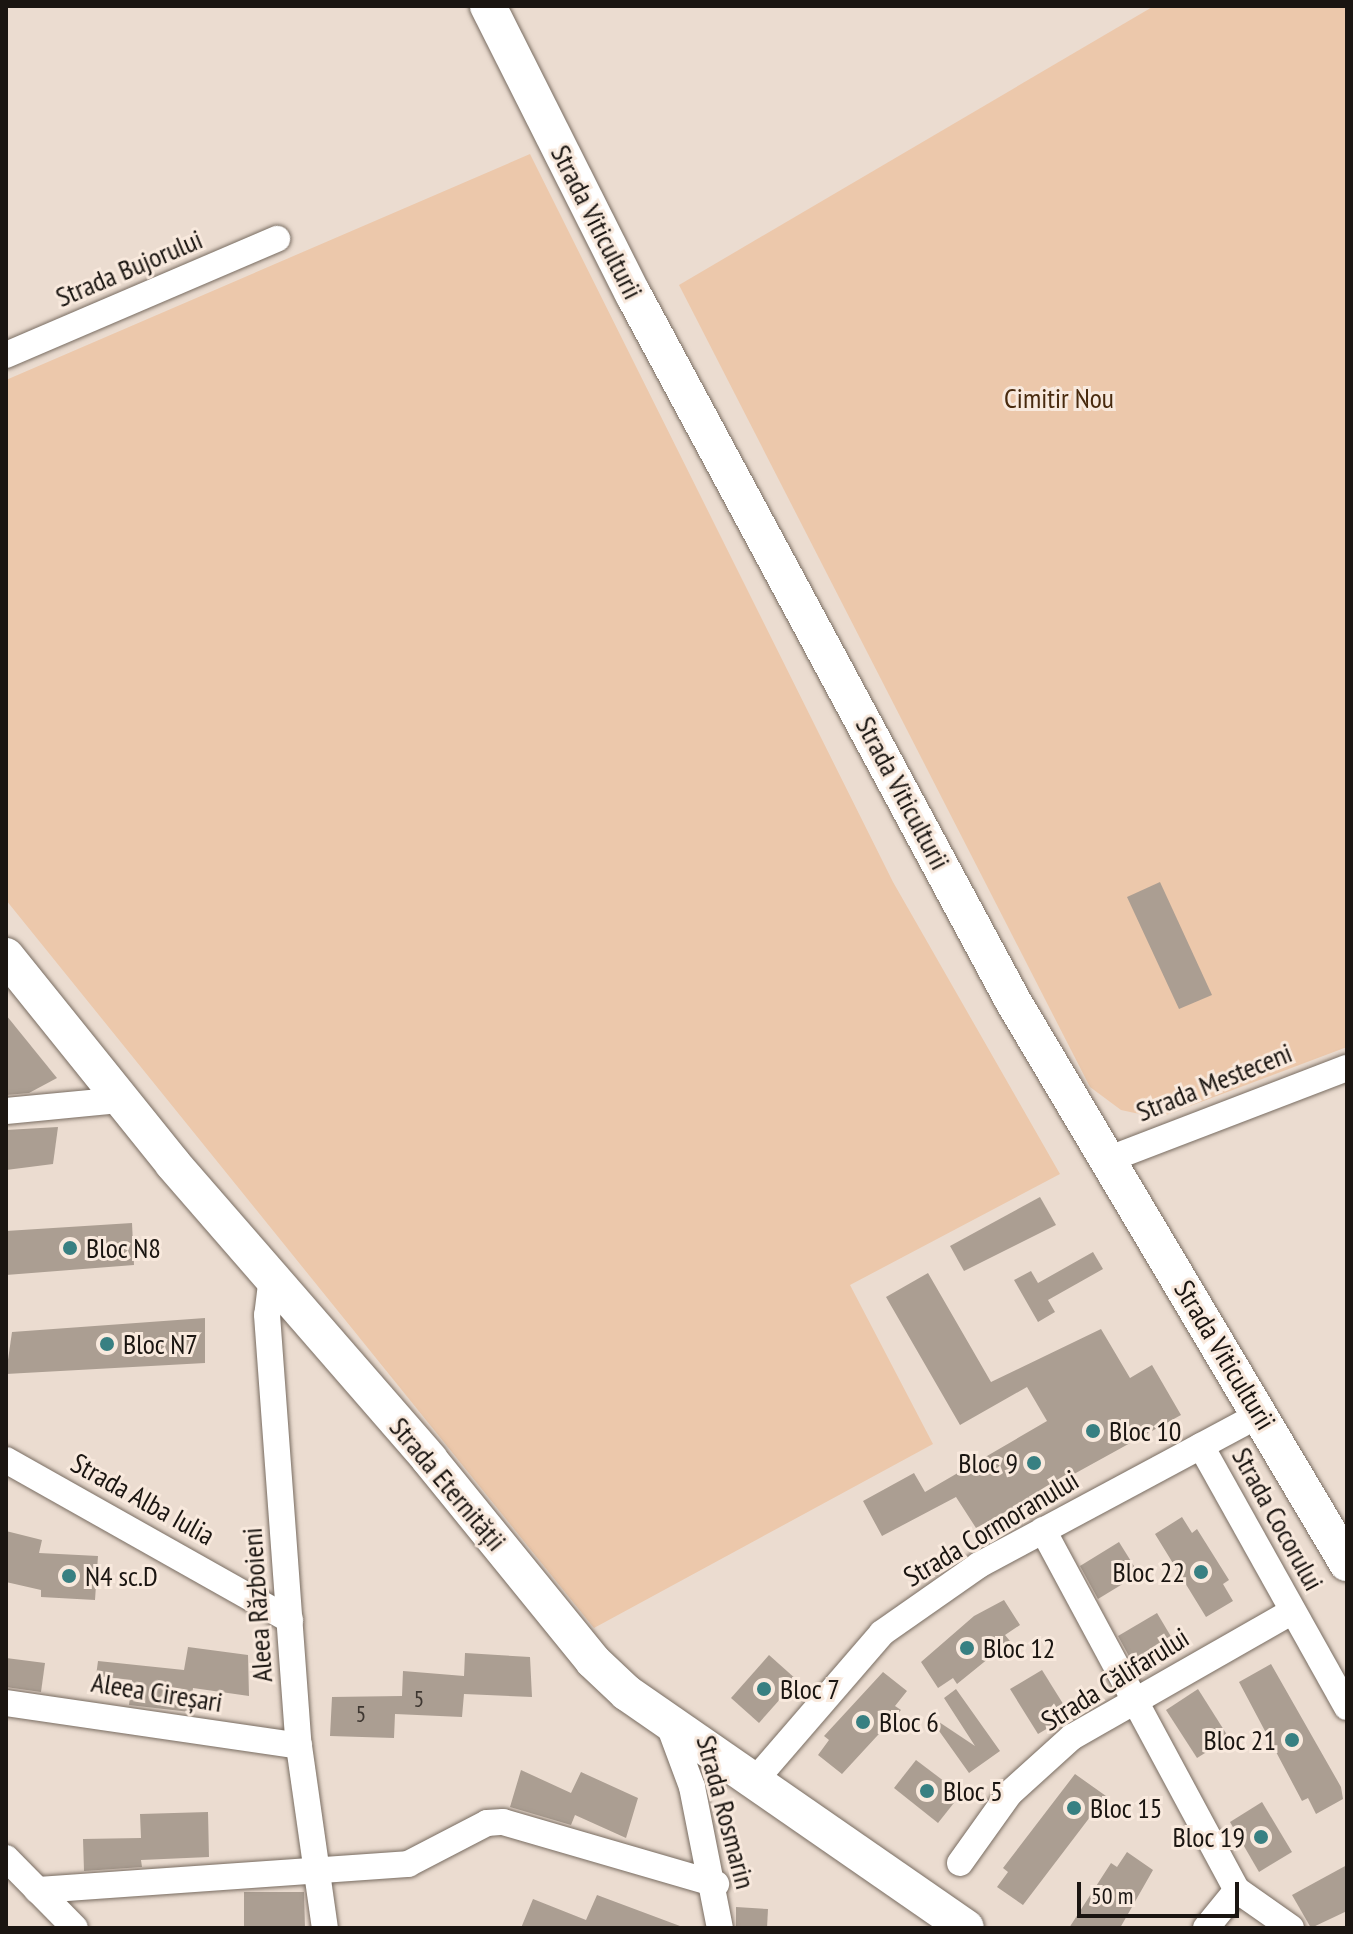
<!DOCTYPE html>
<meta charset="utf-8">
<style>
body{margin:0}
#map{position:relative;width:1353px;height:1934px;overflow:hidden;background:#ebdcd0;font-family:"PT Sans Narrow",sans-serif}
div>[style]{position:absolute}
.green>*{inset:0;background:#ecc8ab}
.building>*{inset:0;background:#ab9e92}
.roads{filter:drop-shadow(0 0 2px #786c61) drop-shadow(0 0 2px #786c61)}
.street>*{height:26px;margin:-13px;padding:0 13px;transform-origin:13px;border-radius:13px;background:#fff}
.secondary>*{height:36px;margin:-18px;padding:0 18px;transform-origin:18px;border-radius:18px;background:#fff}
.dots>*{width:22px;height:22px;translate:-50% -50%;box-sizing:border-box;border:4px solid #f8e9dd;border-radius:50%}
span{translate:-50% -50%;white-space:nowrap;text-align:center;line-height:1.15;-webkit-text-stroke:6px #f8e9dd;paint-order:stroke}
.number-label{font-size:24px;color:#3e3731}
.number-label span{-webkit-text-stroke-width:0}
.street-label{font-size:28px;color:#1a1511}
.park-label{font-size:28px;color:#482a0e}
.poi-label{font-size:28px;color:#1a1511}
.left{translate:0 -50%;text-align:left}
.right{translate:-100% -50%;text-align:right}
.frame{position:absolute;inset:0;border:8px solid #1a1511;pointer-events:none}
.scale{position:absolute;left:1077px;top:1882px;width:162px;height:36px;box-sizing:border-box;border:4px solid #1a1511;border-top:0;padding-left:10px;font-size:24px;line-height:28px;white-space:nowrap;color:#1a1511;-webkit-text-stroke:6px #f8e9dd;paint-order:stroke}
</style>
<div id="map">
<div class="green">
<div style="clip-path:polygon(1154px 6px,1347px 6px,1347px 1047px,1158px 1118px,1121px 1110px,1090px 1087px,679px 285px)"></div>
<div style="clip-path:polygon(530px 154px,893px 882px,1060px 1174px,850px 1285px,933px 1444px,594px 1628px,6px 900px,6px 380px)"></div>
</div>
<div class="building">
<div style="clip-path:polygon(1160px 882px,1212px 995px,1179px 1009px,1127px 897px)"></div>
<div style="clip-path:polygon(6px 1015px,57px 1078px,29px 1093px,6px 1095px)"></div>
<div style="clip-path:polygon(58px 1127px,53px 1164px,6px 1170px,6px 1130px)"></div>
<div style="clip-path:polygon(1040px 1197px,1056px 1225px,964px 1271px,950px 1246px)"></div>
<div style="clip-path:polygon(132px 1223px,134px 1265px,6px 1275px,6px 1231px)"></div>
<div style="clip-path:polygon(1093px 1252px,1103px 1269px,1048px 1300px,1055px 1312px,1038px 1322px,1014px 1280px,1031px 1271px,1038px 1283px)"></div>
<div style="clip-path:polygon(928px 1273px,991px 1382px,1101px 1329px,1130px 1378px,1152px 1365px,1181px 1415px,976px 1528px,956px 1497px,882px 1536px,863px 1501px,914px 1473px,925px 1492px,1047px 1421px,1027px 1387px,960px 1425px,886px 1297px)"></div>
<div style="clip-path:polygon(205px 1318px,205px 1363px,6px 1374px,12px 1332px)"></div>
<div style="clip-path:polygon(1182px 1517px,1192px 1533px,1197px 1529px,1229px 1580px,1223px 1584px,1233px 1601px,1206px 1617px,1155px 1534px)"></div>
<div style="clip-path:polygon(6px 1531px,42px 1540px,39px 1553px,98px 1556px,95px 1600px,41px 1597px,41px 1590px,6px 1582px)"></div>
<div style="clip-path:polygon(1119px 1542px,1139px 1574px,1098px 1599px,1080px 1566px)"></div>
<div style="clip-path:polygon(1004px 1600px,1020px 1625px,1005px 1635px,1010px 1641px,957px 1684px,953px 1678px,938px 1688px,921px 1662px,974px 1616px)"></div>
<div style="clip-path:polygon(1157px 1613px,1176px 1645px,1136px 1669px,1118px 1636px)"></div>
<div style="clip-path:polygon(188px 1647px,248px 1655px,249px 1696px,193px 1688px,190px 1712px,129px 1705px,132px 1680px,96px 1676px,98px 1661px,184px 1670px)"></div>
<div style="clip-path:polygon(465px 1653px,530px 1657px,532px 1697px,464px 1694px,462px 1717px,395px 1714px,394px 1738px,330px 1736px,332px 1697px,402px 1696px,403px 1671px,464px 1676px)"></div>
<div style="clip-path:polygon(769px 1655px,797px 1680px,759px 1723px,731px 1698px)"></div>
<div style="clip-path:polygon(6px 1658px,45px 1663px,41px 1692px,6px 1687px)"></div>
<div style="clip-path:polygon(1271px 1664px,1341px 1787px,1343px 1799px,1316px 1814px,1308px 1798px,1302px 1801px,1239px 1682px)"></div>
<div style="clip-path:polygon(1042px 1670px,1070px 1715px,1038px 1734px,1010px 1689px)"></div>
<div style="clip-path:polygon(883px 1672px,907px 1691px,895px 1706px,901px 1710px,842px 1774px,818px 1755px,829px 1740px,824px 1736px)"></div>
<div style="clip-path:polygon(956px 1689px,1000px 1751px,969px 1773px,927px 1714px,975px 1746px,944px 1698px)"></div>
<div style="clip-path:polygon(1198px 1689px,1229px 1738px,1197px 1758px,1166px 1710px)"></div>
<div style="clip-path:polygon(916px 1760px,961px 1794px,938px 1823px,894px 1788px)"></div>
<div style="clip-path:polygon(521px 1770px,571px 1793px,581px 1772px,638px 1798px,626px 1838px,575px 1815px,571px 1825px,510px 1807px)"></div>
<div style="clip-path:polygon(1075px 1774px,1106px 1796px,1023px 1905px,997px 1887px,1008px 1872px,1003px 1868px)"></div>
<div style="clip-path:polygon(1262px 1802px,1292px 1852px,1259px 1872px,1230px 1822px)"></div>
<div style="clip-path:polygon(208px 1812px,209px 1857px,141px 1860px,142px 1867px,84px 1871px,83px 1839px,141px 1838px,140px 1814px)"></div>
<div style="clip-path:polygon(1127px 1852px,1153px 1870px,1120px 1928px,1069px 1928px,1111px 1863px,1117px 1867px)"></div>
<div style="clip-path:polygon(1347px 1865px,1347px 1911px,1311px 1928px,1292px 1895px)"></div>
<div style="clip-path:polygon(244px 1892px,304px 1892px,305px 1928px,244px 1928px)"></div>
<div style="clip-path:polygon(597px 1895px,680px 1926px,680px 1928px,521px 1928px,533px 1899px,586px 1920px)"></div>
<div style="clip-path:polygon(736px 1907px,768px 1909px,767px 1928px,736px 1928px)"></div>
</div>
<div class="roads">
<div class="street">
<div style="left:6px;top:355px;width:295px;rotate:-23.2deg"></div>
<div style="left:6px;top:1111px;width:116px;rotate:-5.5deg"></div>
<div style="left:1107px;top:1160px;width:257px;rotate:-21deg"></div>
<div style="left:272px;top:1276px;width:39px;rotate:97deg"></div>
<div style="left:267px;top:1315px;width:432px;rotate:85.8deg"></div>
<div style="left:299px;top:1746px;width:184px;rotate:81.9deg"></div>
<div style="left:1201px;top:1446px;width:299px;rotate:60.8deg"></div>
<div style="left:6px;top:1460px;width:326px;rotate:29.4deg"></div>
<div style="left:1043px;top:1530px;width:409px;rotate:61.7deg"></div>
<div style="left:1237px;top:1890px;width:66px;rotate:35.1deg"></div>
<div style="left:6px;top:1703px;width:296px;rotate:8.3deg"></div>
<div style="left:666px;top:1717px;width:75px;rotate:69.6deg"></div>
<div style="left:692px;top:1787px;width:144px;rotate:78.8deg"></div>
<div style="left:757px;top:1778px;width:191px;rotate:-49.2deg"></div>
<div style="left:882px;top:1633px;width:118px;rotate:-35deg"></div>
<div style="left:979px;top:1565px;width:320px;rotate:-28.2deg"></div>
<div style="left:6px;top:1858px;width:98px;rotate:45.4deg"></div>
<div style="left:960px;top:1863px;width:86px;rotate:-54.5deg"></div>
<div style="left:1010px;top:1793px;width:84px;rotate:-42.1deg"></div>
<div style="left:1072px;top:1737px;width:254px;rotate:-29.7deg"></div>
<div style="left:37px;top:1890px;width:372px;rotate:-4deg"></div>
<div style="left:408px;top:1864px;width:89px;rotate:-27.4deg"></div>
<div style="left:487px;top:1823px;width:16px;rotate:-4deg"></div>
<div style="left:503px;top:1822px;width:222px;rotate:16.2deg"></div>
<div style="left:1206px;top:1928px;width:49px;rotate:-50.8deg"></div>
</div>
<div class="secondary">
<div style="left:488px;top:6px;width:322px;rotate:63.3deg"></div>
<div style="left:633px;top:294px;width:803px;rotate:61.74deg"></div>
<div style="left:1013px;top:1001px;width:654px;rotate:59.28deg"></div>
<div style="left:6px;top:956px;width:267px;rotate:51.2deg"></div>
<div style="left:173px;top:1164px;width:391px;rotate:49deg"></div>
<div style="left:429px;top:1459px;width:260px;rotate:50.9deg"></div>
<div style="left:593px;top:1661px;width:47px;rotate:43.3deg"></div>
<div style="left:627px;top:1693px;width:412px;rotate:34.7deg"></div>
</div>
</div>
<div class="dots">
<div style="left:70px;top:1248px;background:#388082"></div>
<div style="left:107px;top:1344px;background:#388082"></div>
<div style="left:1093px;top:1431px;background:#388082"></div>
<div style="left:1034px;top:1463px;background:#388082"></div>
<div style="left:1201px;top:1572px;background:#388082"></div>
<div style="left:69px;top:1576px;background:#388082"></div>
<div style="left:967px;top:1648px;background:#388082"></div>
<div style="left:764px;top:1689px;background:#388082"></div>
<div style="left:863px;top:1722px;background:#388082"></div>
<div style="left:1292px;top:1740px;background:#388082"></div>
<div style="left:927px;top:1791px;background:#388082"></div>
<div style="left:1074px;top:1808px;background:#388082"></div>
<div style="left:1261px;top:1837px;background:#388082"></div>
</div>
<div class="number-label">
<span style="left:419px;top:1699px">5</span>
<span style="left:361px;top:1714px">5</span>
</div>
<div class="street-label">
<span style="left:597px;top:222px;rotate:63deg">Strada Viticulturii</span>
<span style="left:129px;top:268px;rotate:-23deg">Strada Bujorului</span>
<span style="left:903px;top:793px;rotate:62deg">Strada Viticulturii</span>
<span style="left:1214px;top:1082px;rotate:-22deg">Strada Mesteceni</span>
<span style="left:1225px;top:1355px;rotate:59deg">Strada Viticulturii</span>
<span style="left:448px;top:1484px;rotate:50deg">Strada Eternității</span>
<span style="left:143px;top:1499px;rotate:29deg">Strada Alba Iulia</span>
<span style="left:1278px;top:1519px;rotate:61deg">Strada Cocorului</span>
<span style="left:991px;top:1528px;rotate:-31deg">Strada Cormoranului</span>
<span style="left:257px;top:1605px;rotate:-94deg">Aleea Războieni</span>
<span style="left:1115px;top:1679px;rotate:-32deg">Strada Călifarului</span>
<span style="left:157px;top:1692px;rotate:9deg">Aleea Cireșari</span>
<span style="left:726px;top:1812px;rotate:75deg">Strada Rosmarin</span>
</div>
<div class="park-label">
<span style="left:1059px;top:398px">Cimitir Nou</span>
</div>
<div class="poi-label">
<span class="left" style="left:86px;top:1248px">Bloc N8</span>
<span class="left" style="left:123px;top:1344px">Bloc N7</span>
<span class="left" style="left:1109px;top:1431px">Bloc 10</span>
<span class="right" style="left:1018px;top:1463px">Bloc 9</span>
<span class="right" style="left:1185px;top:1572px">Bloc 22</span>
<span class="left" style="left:85px;top:1576px">N4 sc.D</span>
<span class="left" style="left:983px;top:1648px">Bloc 12</span>
<span class="left" style="left:780px;top:1689px">Bloc 7</span>
<span class="left" style="left:879px;top:1722px">Bloc 6</span>
<span class="right" style="left:1276px;top:1740px">Bloc 21</span>
<span class="left" style="left:943px;top:1791px">Bloc 5</span>
<span class="left" style="left:1090px;top:1808px">Bloc 15</span>
<span class="right" style="left:1245px;top:1837px">Bloc 19</span>
</div>
<div class="frame"></div>
<div class="scale">50 m</div>
</div>
